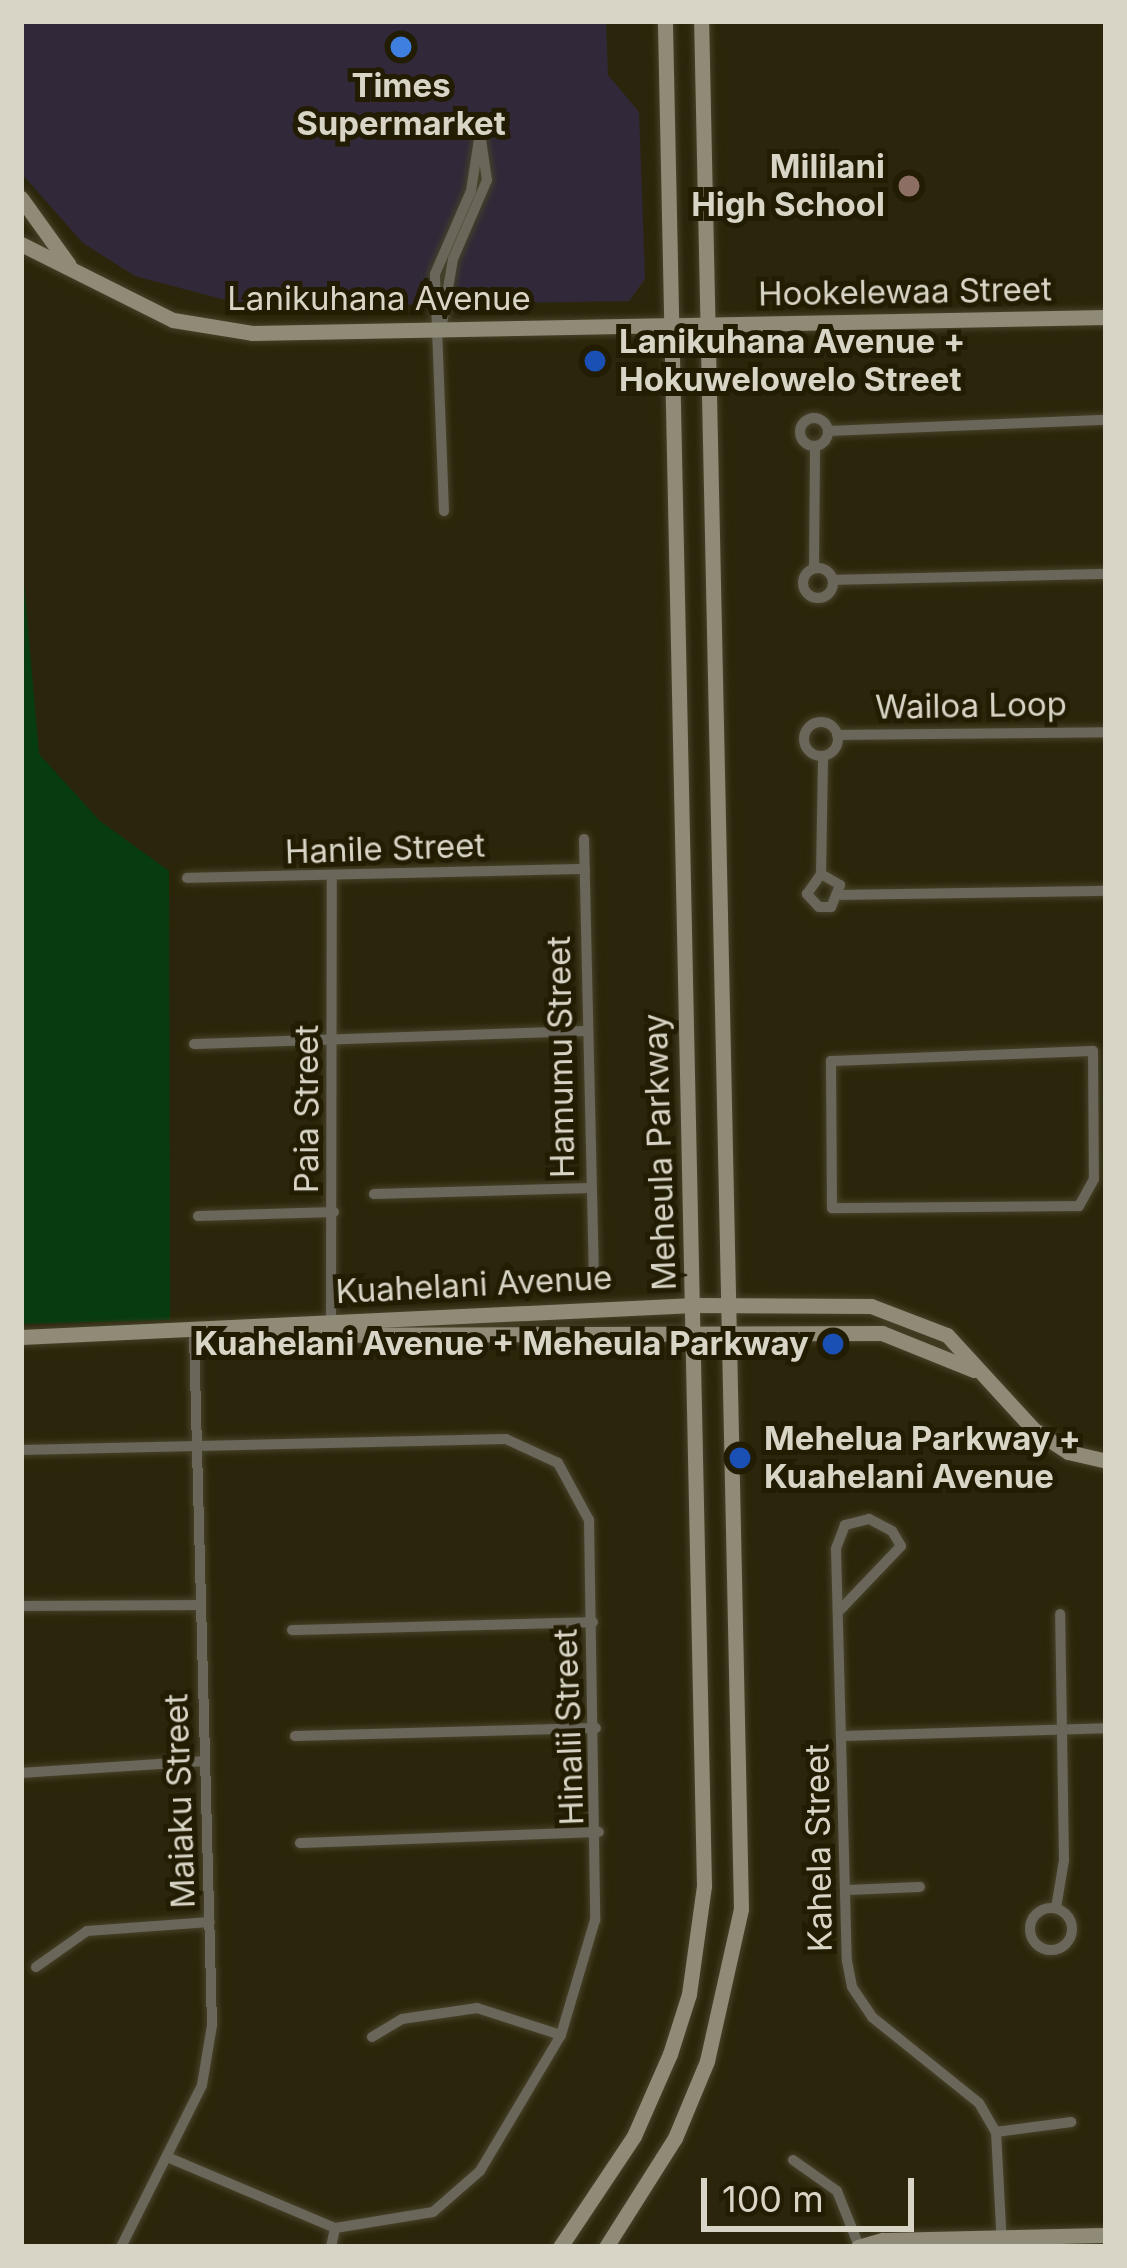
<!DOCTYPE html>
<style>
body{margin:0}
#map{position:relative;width:1127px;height:2268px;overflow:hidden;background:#2b260b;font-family:Inter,sans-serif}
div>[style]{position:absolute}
.commercial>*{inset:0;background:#312939}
.green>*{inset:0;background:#073c0f}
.roads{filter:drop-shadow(0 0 3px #474229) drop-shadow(0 0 3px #474229)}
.street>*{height:10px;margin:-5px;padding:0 5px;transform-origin:5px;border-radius:5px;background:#6a665a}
.street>.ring{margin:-5px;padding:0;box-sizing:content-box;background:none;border:10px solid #6a665a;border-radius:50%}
.secondary>*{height:15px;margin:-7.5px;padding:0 7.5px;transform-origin:7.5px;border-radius:7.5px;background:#908b77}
.dots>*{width:33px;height:33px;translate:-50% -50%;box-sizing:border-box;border:6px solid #221c03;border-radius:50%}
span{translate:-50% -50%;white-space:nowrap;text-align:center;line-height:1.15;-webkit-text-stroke:10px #221c03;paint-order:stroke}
.poi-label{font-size:33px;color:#d8d5c6;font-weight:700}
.right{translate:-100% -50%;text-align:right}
.left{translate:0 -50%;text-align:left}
.street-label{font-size:33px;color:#d8d5c6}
.frame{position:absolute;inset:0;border:24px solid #d8d5c6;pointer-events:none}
.scale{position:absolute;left:701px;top:2178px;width:213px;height:54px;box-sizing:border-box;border:6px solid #d8d5c6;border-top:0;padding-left:15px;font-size:36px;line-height:42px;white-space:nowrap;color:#d8d5c6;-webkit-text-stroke:9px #221c03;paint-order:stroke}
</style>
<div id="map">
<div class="commercial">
<div style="clip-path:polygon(21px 21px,606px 21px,608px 75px,639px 112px,645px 279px,629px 301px,252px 307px,135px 276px,83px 243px,21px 173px)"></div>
</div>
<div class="green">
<div style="clip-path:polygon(21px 548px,39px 754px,100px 821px,169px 871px,170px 1320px,21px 1324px)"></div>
</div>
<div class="roads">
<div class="street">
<div style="left:442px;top:324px;width:66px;rotate:-80.4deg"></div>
<div style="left:453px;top:259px;width:86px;rotate:-66.7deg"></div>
<div style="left:487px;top:180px;width:48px;rotate:-98.5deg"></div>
<div class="ring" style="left:800px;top:418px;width:18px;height:18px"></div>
<div style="left:828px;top:431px;width:278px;rotate:-2.3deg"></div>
<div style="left:444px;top:511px;width:237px;rotate:-92.2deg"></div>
<div style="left:435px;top:274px;width:90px;rotate:-66.6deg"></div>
<div style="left:471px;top:191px;width:59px;rotate:-81.2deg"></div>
<div style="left:814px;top:568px;width:122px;rotate:-89.5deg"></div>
<div class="ring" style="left:803px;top:568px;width:20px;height:20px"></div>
<div style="left:833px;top:580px;width:273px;rotate:-1.3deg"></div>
<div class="ring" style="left:804px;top:722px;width:24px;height:24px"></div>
<div style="left:837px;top:735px;width:269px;rotate:-0.6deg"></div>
<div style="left:584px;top:839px;width:436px;rotate:88.7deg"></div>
<div style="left:821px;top:874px;width:22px;rotate:30deg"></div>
<div style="left:840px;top:885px;width:24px;rotate:112deg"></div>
<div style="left:831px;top:907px;width:12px;rotate:180deg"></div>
<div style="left:819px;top:907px;width:18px;rotate:-133deg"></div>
<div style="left:807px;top:894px;width:24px;rotate:-55deg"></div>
<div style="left:821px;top:874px;width:118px;rotate:-89deg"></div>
<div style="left:187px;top:878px;width:398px;rotate:-1.3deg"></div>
<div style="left:841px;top:895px;width:265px;rotate:-0.9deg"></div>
<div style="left:194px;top:1044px;width:393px;rotate:-1.9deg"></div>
<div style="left:1093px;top:1051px;width:128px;rotate:89.6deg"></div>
<div style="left:1094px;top:1179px;width:31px;rotate:119deg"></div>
<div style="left:1079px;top:1206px;width:247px;rotate:179.5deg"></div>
<div style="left:832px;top:1208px;width:147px;rotate:-90.4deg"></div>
<div style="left:831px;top:1061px;width:262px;rotate:-2.2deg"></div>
<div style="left:374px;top:1194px;width:216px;rotate:-1.6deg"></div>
<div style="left:198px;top:1216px;width:136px;rotate:-1.7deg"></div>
<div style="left:331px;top:1328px;width:448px;rotate:-89.9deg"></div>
<div style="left:21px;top:1450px;width:485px;rotate:-1.3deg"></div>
<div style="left:506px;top:1439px;width:57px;rotate:24.8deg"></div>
<div style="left:558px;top:1463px;width:65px;rotate:61.5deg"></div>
<div style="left:589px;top:1520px;width:400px;rotate:89.1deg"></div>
<div style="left:595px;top:1920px;width:120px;rotate:106.5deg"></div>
<div style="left:561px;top:2035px;width:158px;rotate:120.8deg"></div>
<div style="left:480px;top:2171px;width:62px;rotate:138.9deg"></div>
<div style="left:433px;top:2212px;width:99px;rotate:170.7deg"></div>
<div style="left:335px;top:2228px;width:180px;rotate:-157.1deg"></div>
<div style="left:21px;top:1606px;width:180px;rotate:-0.3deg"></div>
<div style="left:841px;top:1609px;width:87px;rotate:-46.4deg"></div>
<div style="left:901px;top:1546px;width:17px;rotate:-121deg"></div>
<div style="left:892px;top:1531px;width:26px;rotate:-152deg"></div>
<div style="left:869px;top:1519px;width:25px;rotate:166deg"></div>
<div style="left:845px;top:1525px;width:26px;rotate:111deg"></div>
<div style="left:836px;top:1549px;width:412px;rotate:88.5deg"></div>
<div style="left:847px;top:1961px;width:26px;rotate:79deg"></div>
<div style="left:852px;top:1987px;width:36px;rotate:56deg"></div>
<div style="left:872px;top:2017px;width:137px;rotate:38.8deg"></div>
<div style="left:979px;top:2103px;width:34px;rotate:60deg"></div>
<div style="left:996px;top:2132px;width:115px;rotate:87deg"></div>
<div style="left:292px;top:1630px;width:301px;rotate:-1.5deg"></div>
<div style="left:295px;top:1736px;width:301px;rotate:-1.5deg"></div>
<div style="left:844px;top:1736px;width:262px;rotate:-1.7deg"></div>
<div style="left:21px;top:1773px;width:184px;rotate:-3.7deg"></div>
<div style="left:300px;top:1843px;width:299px;rotate:-2.1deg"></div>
<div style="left:847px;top:1890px;width:73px;rotate:-2.4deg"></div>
<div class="ring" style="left:1030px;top:1908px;width:32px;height:32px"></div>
<div style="left:1056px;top:1908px;width:49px;rotate:-80.5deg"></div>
<div style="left:1064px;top:1860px;width:246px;rotate:-90.9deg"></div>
<div style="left:36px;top:1967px;width:62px;rotate:-35.2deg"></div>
<div style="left:87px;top:1931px;width:123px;rotate:-4.2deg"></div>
<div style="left:372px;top:2037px;width:35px;rotate:-31deg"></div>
<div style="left:402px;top:2019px;width:76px;rotate:-8.3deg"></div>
<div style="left:477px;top:2008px;width:88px;rotate:17.8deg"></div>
<div style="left:996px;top:2132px;width:76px;rotate:-7.6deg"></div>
<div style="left:793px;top:2160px;width:54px;rotate:35.2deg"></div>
<div style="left:837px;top:2191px;width:59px;rotate:68.2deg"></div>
<div style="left:121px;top:2247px;width:181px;rotate:-63.4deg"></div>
<div style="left:202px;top:2085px;width:61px;rotate:-80.5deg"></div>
<div style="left:212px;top:2025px;width:691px;rotate:-91.49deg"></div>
<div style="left:331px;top:2247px;width:19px;rotate:-78deg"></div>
</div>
<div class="secondary">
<div style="left:21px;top:198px;width:82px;rotate:54.4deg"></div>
<div style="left:21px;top:244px;width:170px;rotate:26.6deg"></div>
<div style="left:173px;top:320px;width:80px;rotate:9.3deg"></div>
<div style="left:252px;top:333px;width:854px;rotate:-1.07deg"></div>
<div style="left:280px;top:1335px;width:602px;rotate:-0.19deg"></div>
<div style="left:882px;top:1333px;width:99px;rotate:21.9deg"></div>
<div style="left:21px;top:1337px;width:674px;rotate:-2.72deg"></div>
<div style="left:694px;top:1305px;width:177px;rotate:0.3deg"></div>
<div style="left:871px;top:1306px;width:81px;rotate:20.9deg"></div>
<div style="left:947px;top:1335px;width:127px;rotate:47.5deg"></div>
<div style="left:1033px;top:1429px;width:42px;rotate:33.3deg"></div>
<div style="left:1068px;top:1452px;width:39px;rotate:13deg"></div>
<div style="left:560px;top:2247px;width:133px;rotate:-56.3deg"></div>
<div style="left:634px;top:2136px;width:90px;rotate:-66.3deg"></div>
<div style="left:670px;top:2054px;width:63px;rotate:-72.4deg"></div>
<div style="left:689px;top:1994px;width:109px;rotate:-82.1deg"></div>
<div style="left:704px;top:1886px;width:1865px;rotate:-91.2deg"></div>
<div style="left:606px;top:2247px;width:129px;rotate:-57.7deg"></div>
<div style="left:675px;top:2138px;width:83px;rotate:-67.4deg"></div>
<div style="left:707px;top:2061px;width:156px;rotate:-77.4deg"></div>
<div style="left:741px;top:1909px;width:1888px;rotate:-91.21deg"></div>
<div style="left:858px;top:2247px;width:26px;rotate:-16deg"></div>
<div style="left:883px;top:2240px;width:223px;rotate:-1.3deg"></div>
</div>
</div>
<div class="dots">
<div style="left:401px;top:47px;background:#3f7fe0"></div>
<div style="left:909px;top:186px;background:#8d6e63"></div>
<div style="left:595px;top:361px;background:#1a4fb4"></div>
<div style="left:833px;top:1344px;background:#1a4fb4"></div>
<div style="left:740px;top:1458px;background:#1a4fb4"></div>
</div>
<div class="poi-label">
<span style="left:401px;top:105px">Times<br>Supermarket</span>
<span class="right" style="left:885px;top:186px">Mililani<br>High School</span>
<span class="left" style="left:619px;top:361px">Lanikuhana Avenue +<br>Hokuwelowelo Street</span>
<span class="right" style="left:809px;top:1344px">Kuahelani Avenue + Meheula Parkway</span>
<span class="left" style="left:764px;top:1458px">Mehelua Parkway +<br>Kuahelani Avenue</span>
</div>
<div class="street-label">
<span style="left:905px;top:292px;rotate:-1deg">Hookelewaa Street</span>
<span style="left:379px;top:299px">Lanikuhana Avenue</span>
<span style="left:971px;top:706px;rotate:-1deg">Wailoa Loop</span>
<span style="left:385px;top:849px;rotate:-2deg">Hanile Street</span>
<span style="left:561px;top:1057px;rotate:-91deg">Hamumu Street</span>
<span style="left:307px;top:1109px;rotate:-90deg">Paia Street</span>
<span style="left:660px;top:1152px;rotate:-92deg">Meheula Parkway</span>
<span style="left:474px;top:1285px;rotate:-3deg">Kuahelani Avenue</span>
<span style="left:569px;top:1727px;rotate:-92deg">Hinalii Street</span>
<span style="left:180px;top:1801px;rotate:-92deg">Maiaku Street</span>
<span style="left:819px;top:1848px;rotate:-91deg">Kahela Street</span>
</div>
<div class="frame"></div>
<div class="scale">100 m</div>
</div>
